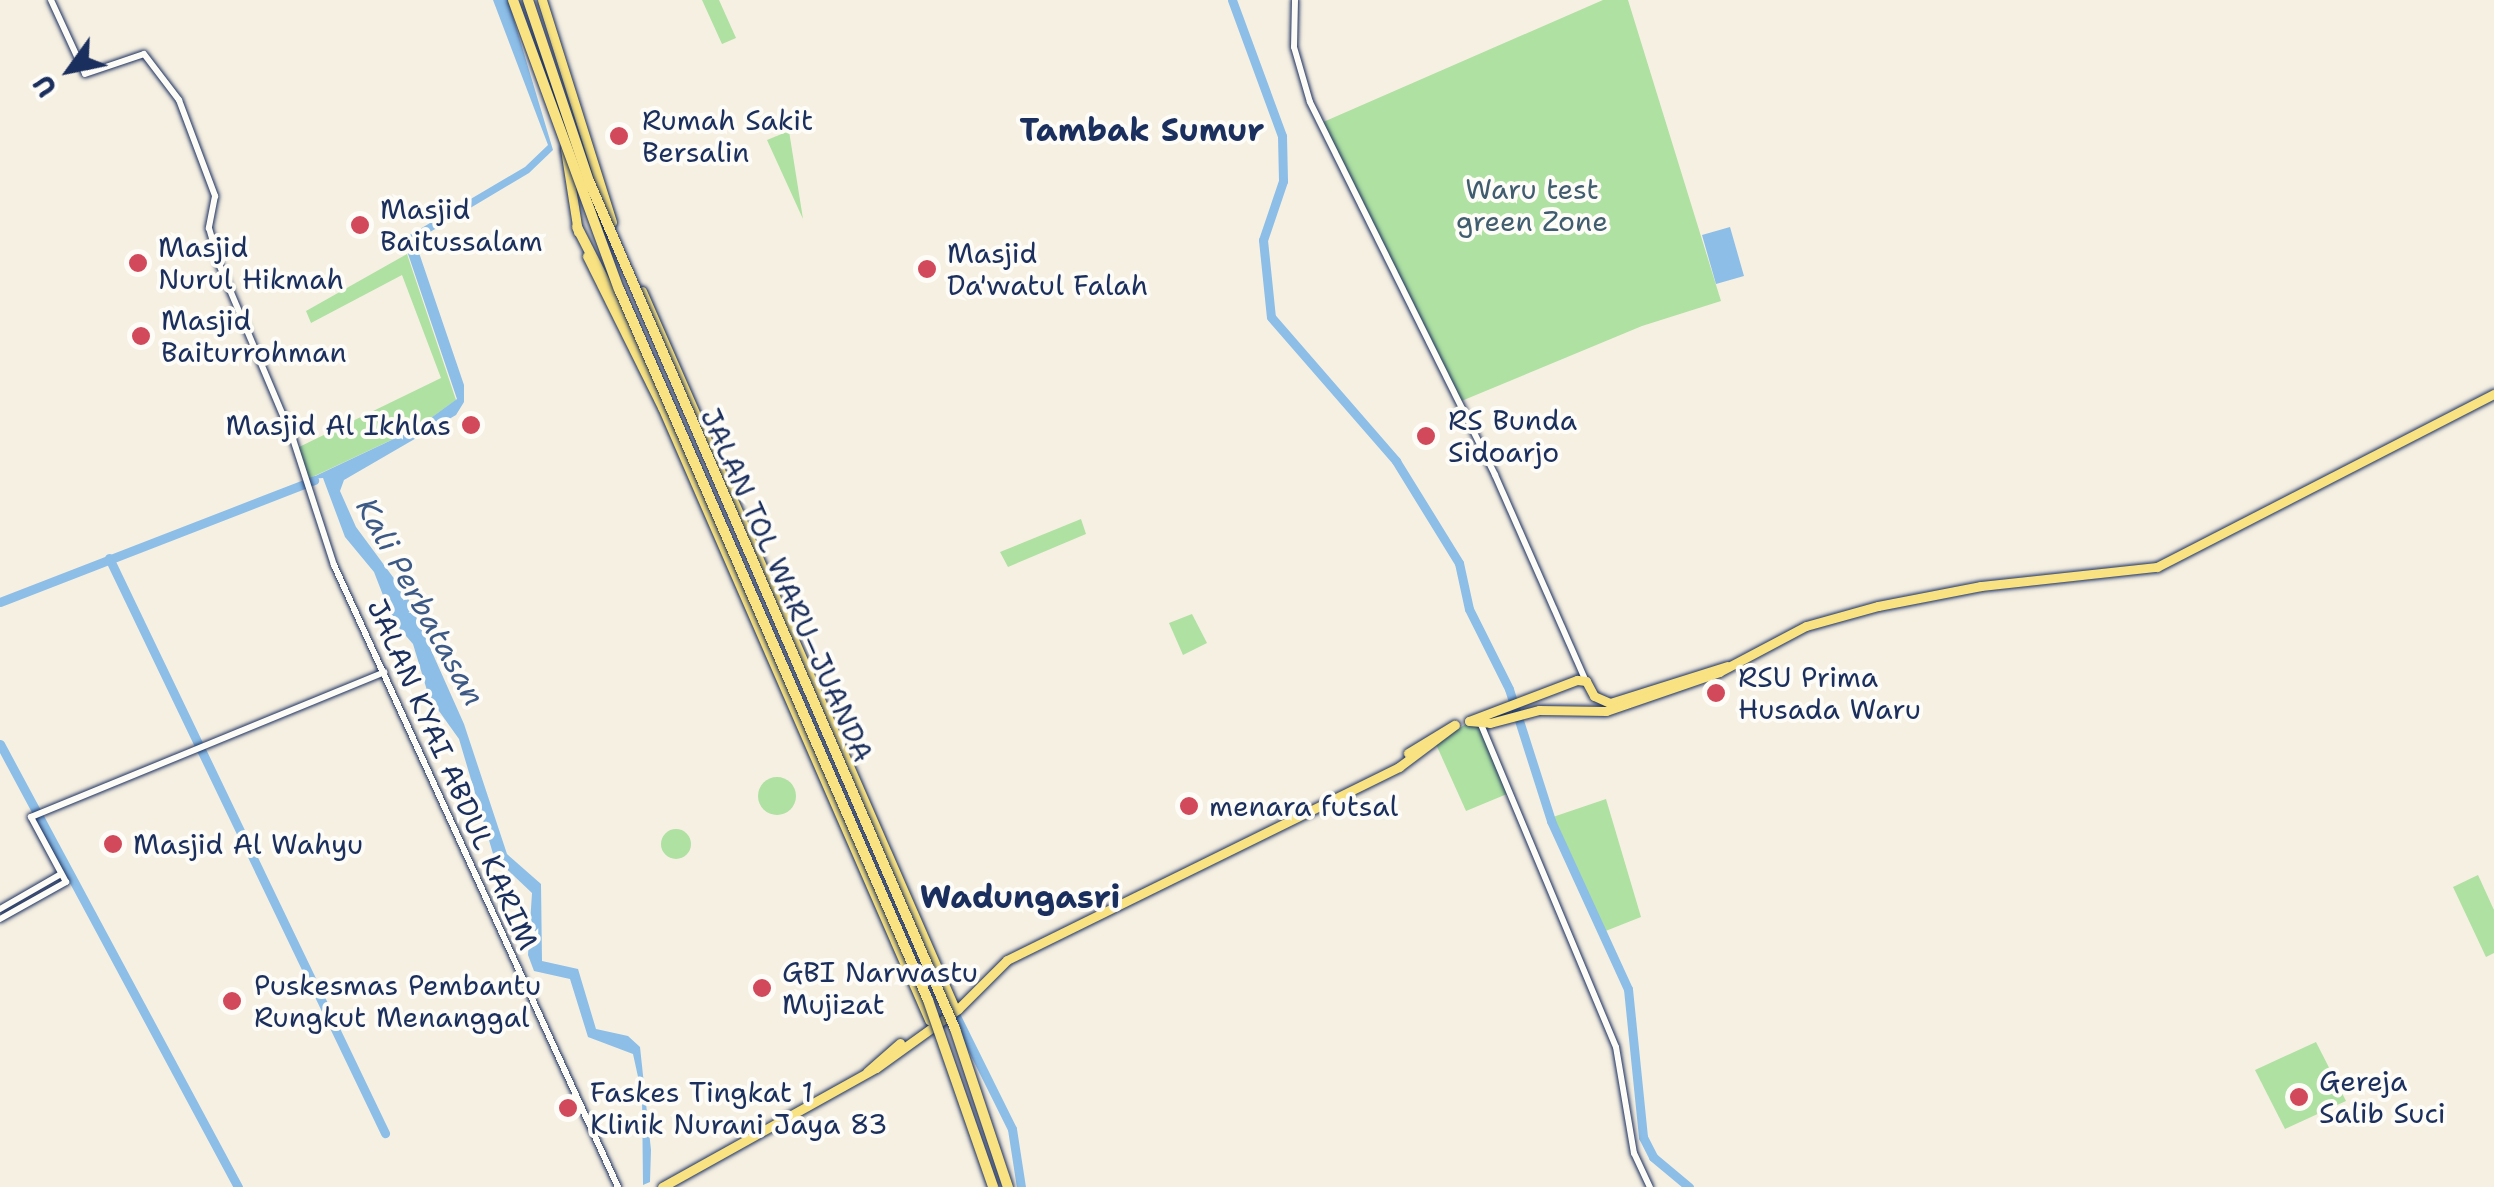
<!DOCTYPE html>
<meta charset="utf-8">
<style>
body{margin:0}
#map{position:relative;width:2494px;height:1187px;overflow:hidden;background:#f6f0e2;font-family:"Shantell Sans",sans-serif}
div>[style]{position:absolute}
.green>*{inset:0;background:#aee1a2}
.round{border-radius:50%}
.water>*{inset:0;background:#8cbee8}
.river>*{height:9px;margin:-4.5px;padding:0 4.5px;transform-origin:4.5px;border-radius:4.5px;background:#8cbee8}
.roads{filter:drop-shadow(0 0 2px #1b2f5e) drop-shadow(0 0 2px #1b2f5e)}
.minor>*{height:6px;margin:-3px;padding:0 3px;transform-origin:3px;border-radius:3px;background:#fdfcf7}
.major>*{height:9px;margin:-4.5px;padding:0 4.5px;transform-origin:4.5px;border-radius:4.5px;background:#f8e281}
.highway>*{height:10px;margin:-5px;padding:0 5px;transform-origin:5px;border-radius:5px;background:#f8e281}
.bridges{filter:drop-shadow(0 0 2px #1b2f5e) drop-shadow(0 0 2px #1b2f5e)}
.highway-bridge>*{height:10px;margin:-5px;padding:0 5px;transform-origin:5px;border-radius:5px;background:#f8e281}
.dots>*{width:28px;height:28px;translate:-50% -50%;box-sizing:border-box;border:5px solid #fdfcf7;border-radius:50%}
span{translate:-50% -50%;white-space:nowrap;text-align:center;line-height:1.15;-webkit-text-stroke:8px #fdfcf7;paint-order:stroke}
.poi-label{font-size:28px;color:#1b2f5e}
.left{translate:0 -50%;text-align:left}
.right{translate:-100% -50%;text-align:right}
.park-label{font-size:28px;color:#405c6f}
.street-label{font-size:28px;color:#1b2f5e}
.water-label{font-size:30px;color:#3d5a87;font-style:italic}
.quarter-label{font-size:32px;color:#1b2f5e;font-weight:700}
.north{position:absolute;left:20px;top:20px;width:100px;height:100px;-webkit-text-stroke:8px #fdfcf7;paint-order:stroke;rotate:237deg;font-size:28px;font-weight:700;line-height:40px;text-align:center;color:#1b2f5e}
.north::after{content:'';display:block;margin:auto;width:35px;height:45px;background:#1b2f5e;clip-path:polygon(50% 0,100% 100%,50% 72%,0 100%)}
</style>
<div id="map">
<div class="green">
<div style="clip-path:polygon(702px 0,719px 0,736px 38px,722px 44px)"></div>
<div style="clip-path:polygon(1603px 0,1628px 0,1721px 301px,1642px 326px,1459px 402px,1321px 123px)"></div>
<div style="clip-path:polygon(789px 131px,803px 219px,767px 140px)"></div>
<div style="clip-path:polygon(407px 254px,456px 400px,417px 428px,306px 480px,297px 448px,441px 378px,402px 275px,311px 323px,306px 311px)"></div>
<div style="clip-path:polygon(1081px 519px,1086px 534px,1008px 567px,1000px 552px)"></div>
<div style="clip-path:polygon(1192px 614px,1207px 643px,1183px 655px,1169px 623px)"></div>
<div style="clip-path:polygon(1468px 723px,1479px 725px,1507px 794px,1466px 811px,1435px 742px)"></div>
<div class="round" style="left:758px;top:777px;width:38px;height:38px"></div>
<div style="clip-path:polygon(1606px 799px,1641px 917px,1603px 932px,1550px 818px)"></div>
<div class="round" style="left:661px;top:829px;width:30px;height:30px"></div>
<div style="clip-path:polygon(2478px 875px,2494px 910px,2494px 953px,2486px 957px,2453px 887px)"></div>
<div style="clip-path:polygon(2316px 1042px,2346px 1101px,2285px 1129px,2255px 1070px)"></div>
</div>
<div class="water">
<div style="clip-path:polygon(493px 0,508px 0,553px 150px,529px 173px,415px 241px,464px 385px,464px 402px,456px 415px,344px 480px,340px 491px,356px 527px,407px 596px,464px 724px,507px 854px,541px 884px,542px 961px,578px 969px,596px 1029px,628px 1036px,640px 1047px,651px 1150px,650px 1182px,643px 1185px,642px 1095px,633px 1054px,588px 1037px,570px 979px,534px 971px,528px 955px,532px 893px,494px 857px,459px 739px,429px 697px,413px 644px,393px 621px,374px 572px,345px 537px,323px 478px,309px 479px,417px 428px,457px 399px,403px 239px,525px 167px,548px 145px)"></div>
<div style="clip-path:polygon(1730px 227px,1744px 276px,1716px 284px,1702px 235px)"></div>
</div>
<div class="river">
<div style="left:1232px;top:0;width:145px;rotate:69.8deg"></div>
<div style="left:1282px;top:136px;width:45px;rotate:88.7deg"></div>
<div style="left:1283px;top:181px;width:62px;rotate:108.7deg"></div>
<div style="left:1263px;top:240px;width:77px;rotate:84.1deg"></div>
<div style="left:1271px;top:317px;width:191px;rotate:49deg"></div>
<div style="left:1396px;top:461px;width:120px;rotate:58.3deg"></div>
<div style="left:1459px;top:563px;width:47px;rotate:77.7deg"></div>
<div style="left:1469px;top:609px;width:89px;rotate:63.4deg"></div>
<div style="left:1509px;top:689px;width:139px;rotate:72.3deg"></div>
<div style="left:1551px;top:821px;width:185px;rotate:65.4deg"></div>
<div style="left:1628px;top:989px;width:149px;rotate:84.2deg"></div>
<div style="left:1643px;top:1137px;width:22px;rotate:63deg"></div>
<div style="left:1653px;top:1157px;width:47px;rotate:39.8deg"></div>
<div style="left:109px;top:558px;width:638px;rotate:64.36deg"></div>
<div style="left:0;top:602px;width:337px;rotate:-21.2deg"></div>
<div style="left:0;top:744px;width:503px;rotate:61.75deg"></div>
<div style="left:955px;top:1014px;width:128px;rotate:63.6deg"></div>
<div style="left:1012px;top:1129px;width:59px;rotate:81.2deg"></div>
</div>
<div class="roads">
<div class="minor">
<div style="left:51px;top:0;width:81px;rotate:65.3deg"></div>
<div style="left:85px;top:74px;width:62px;rotate:-18.7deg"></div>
<div style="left:144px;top:54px;width:58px;rotate:52.7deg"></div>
<div style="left:179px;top:100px;width:103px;rotate:69.4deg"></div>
<div style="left:215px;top:196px;width:33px;rotate:101deg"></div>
<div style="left:209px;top:228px;width:37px;rotate:74deg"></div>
<div style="left:219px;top:264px;width:190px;rotate:67.1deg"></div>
<div style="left:293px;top:439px;width:133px;rotate:72deg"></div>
<div style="left:334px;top:565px;width:684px;rotate:65.46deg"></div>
<div style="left:1295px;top:0;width:47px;rotate:91.2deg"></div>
<div style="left:1294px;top:47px;width:57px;rotate:73.8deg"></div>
<div style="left:1310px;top:102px;width:416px;rotate:63.6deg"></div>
<div style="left:1495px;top:475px;width:225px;rotate:66.2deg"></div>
<div style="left:1480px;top:722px;width:352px;rotate:67.3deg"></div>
<div style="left:1616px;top:1047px;width:108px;rotate:80.4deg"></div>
<div style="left:1634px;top:1153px;width:38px;rotate:65deg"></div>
<div style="left:0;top:909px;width:70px;rotate:-29.8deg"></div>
<div style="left:0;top:919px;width:76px;rotate:-29.3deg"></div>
<div style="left:66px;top:882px;width:74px;rotate:-118.3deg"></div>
<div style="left:31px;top:817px;width:382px;rotate:-22.3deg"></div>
</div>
<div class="major">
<div style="left:542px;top:0;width:233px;rotate:72.5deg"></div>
<div style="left:565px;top:149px;width:84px;rotate:81.1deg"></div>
<div style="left:587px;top:256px;width:169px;rotate:63.6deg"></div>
<div style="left:662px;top:407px;width:669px;rotate:66.46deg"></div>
<div style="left:642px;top:291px;width:785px;rotate:66.44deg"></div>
<div style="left:1594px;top:696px;width:17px;rotate:24deg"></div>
<div style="left:1610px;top:703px;width:123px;rotate:-17.5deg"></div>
<div style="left:1469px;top:721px;width:21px;rotate:5deg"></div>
<div style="left:1490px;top:723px;width:51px;rotate:-14.9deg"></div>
<div style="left:1539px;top:710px;width:67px;rotate:0.9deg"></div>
<div style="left:1606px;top:711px;width:120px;rotate:-19deg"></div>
<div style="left:1719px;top:672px;width:98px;rotate:-27.9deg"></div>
<div style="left:1806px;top:626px;width:75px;rotate:-15.5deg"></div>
<div style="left:1878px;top:606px;width:105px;rotate:-11deg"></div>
<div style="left:1981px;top:586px;width:177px;rotate:-6.2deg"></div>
<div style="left:2157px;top:567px;width:379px;rotate:-27.2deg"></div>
<div style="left:1469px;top:721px;width:116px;rotate:-20.8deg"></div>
<div style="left:1577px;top:680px;width:9px;rotate:6deg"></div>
<div style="left:1586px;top:681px;width:17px;rotate:62deg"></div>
<div style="left:1408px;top:753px;width:54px;rotate:-31.3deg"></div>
<div style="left:867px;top:1072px;width:44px;rotate:-41.3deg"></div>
<div style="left:662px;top:1187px;width:245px;rotate:-29.1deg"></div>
<div style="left:876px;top:1068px;width:101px;rotate:-35.7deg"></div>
<div style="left:958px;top:1009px;width:69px;rotate:-45deg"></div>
<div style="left:1007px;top:960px;width:437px;rotate:-26.2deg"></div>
<div style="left:1399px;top:767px;width:70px;rotate:-36.9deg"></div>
</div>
<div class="highway">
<div style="left:577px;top:227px;width:158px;rotate:62.9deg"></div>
</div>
</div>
<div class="bridges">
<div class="highway-bridge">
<div style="left:513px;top:0;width:308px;rotate:69.9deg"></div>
<div style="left:619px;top:289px;width:775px;rotate:66.51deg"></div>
<div style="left:928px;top:1000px;width:198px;rotate:70.8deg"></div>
<div style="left:528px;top:0;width:191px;rotate:71.4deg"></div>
<div style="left:589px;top:181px;width:924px;rotate:66.65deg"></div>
<div style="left:955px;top:1029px;width:167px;rotate:71.5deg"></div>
</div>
</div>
<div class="dots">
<div style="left:619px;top:136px;background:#d1495b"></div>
<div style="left:360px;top:225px;background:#d1495b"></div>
<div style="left:138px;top:263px;background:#d1495b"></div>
<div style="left:927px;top:269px;background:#d1495b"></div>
<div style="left:141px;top:336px;background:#d1495b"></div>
<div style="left:471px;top:425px;background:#d1495b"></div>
<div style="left:1426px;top:436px;background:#d1495b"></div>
<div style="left:1716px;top:693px;background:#d1495b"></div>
<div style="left:1189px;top:806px;background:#d1495b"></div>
<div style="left:113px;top:844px;background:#d1495b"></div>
<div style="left:762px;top:988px;background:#d1495b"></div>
<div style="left:232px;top:1001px;background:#d1495b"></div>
<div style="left:2299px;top:1097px;background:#d1495b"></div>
<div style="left:568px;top:1108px;background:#d1495b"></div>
</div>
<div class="poi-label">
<span class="left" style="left:642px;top:136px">Rumah Sakit<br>Bersalin</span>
<span class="left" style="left:380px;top:225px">Masjid<br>Baitussalam</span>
<span class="left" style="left:158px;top:263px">Masjid<br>Nurul Hikmah</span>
<span class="left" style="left:947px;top:269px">Masjid<br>Da'watul Falah</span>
<span class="left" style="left:161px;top:336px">Masjid<br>Baiturrohman</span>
<span class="left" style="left:1448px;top:436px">RS Bunda<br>Sidoarjo</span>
<span class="right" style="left:451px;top:425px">Masjid Al Ikhlas</span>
<span class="left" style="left:1738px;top:693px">RSU Prima<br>Husada Waru</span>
<span class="left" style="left:1209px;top:806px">menara futsal</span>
<span class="left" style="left:133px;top:844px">Masjid Al Wahyu</span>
<span class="left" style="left:782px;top:988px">GBI Narwastu<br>Mujizat</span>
<span class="left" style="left:254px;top:1001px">Puskesmas Pembantu<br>Rungkut Menanggal</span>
<span class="left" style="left:2319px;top:1097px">Gereja<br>Salib Suci</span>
<span class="left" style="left:590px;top:1108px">Faskes Tingkat 1<br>Klinik Nurani Jaya 83</span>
</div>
<div class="park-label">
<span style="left:1532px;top:205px">Waru test<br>green Zone</span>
</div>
<div class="street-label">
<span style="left:787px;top:585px;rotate:66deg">JALAN TOL WARU–JUANDA</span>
<span style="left:453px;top:774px;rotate:66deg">JALAN KYAI ABDUL KARIM</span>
</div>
<div class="water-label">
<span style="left:420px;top:602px;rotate:61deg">Kali Perbatasan</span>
</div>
<div class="quarter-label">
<span style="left:1142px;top:130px">Tambak Sumur</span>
<span style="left:1020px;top:897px">Wadungasri</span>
</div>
<div class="north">U</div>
</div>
